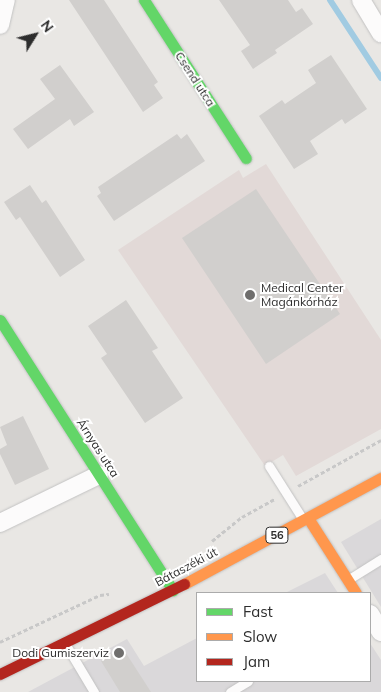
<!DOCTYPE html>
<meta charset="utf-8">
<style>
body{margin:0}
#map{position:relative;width:381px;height:692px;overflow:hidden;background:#e9e7e4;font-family:Mulish,sans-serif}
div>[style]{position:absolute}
.industrial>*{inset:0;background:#dad8da}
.medical>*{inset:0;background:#e2d9d7}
.stream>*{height:6px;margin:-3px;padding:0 3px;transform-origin:3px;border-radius:3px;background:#a1cbe2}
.building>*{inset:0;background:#d1cfcd}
.path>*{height:3px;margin-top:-1.5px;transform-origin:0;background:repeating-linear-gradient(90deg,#c8c8c8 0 4px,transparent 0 6.5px)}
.roads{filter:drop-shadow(0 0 1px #c2c2c2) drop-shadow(0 0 1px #c2c2c2)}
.lane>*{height:9px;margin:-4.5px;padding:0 4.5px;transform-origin:4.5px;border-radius:4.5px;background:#fcfbfb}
.street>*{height:18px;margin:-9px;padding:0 9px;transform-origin:9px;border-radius:9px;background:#fcfbfb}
.fast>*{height:11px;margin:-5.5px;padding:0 5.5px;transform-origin:5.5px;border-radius:5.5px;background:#63d668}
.slow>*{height:11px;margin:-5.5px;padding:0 5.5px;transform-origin:5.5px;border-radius:5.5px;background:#ff974d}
.jam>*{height:11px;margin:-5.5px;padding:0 5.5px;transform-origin:5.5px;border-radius:5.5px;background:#b3261e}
.dots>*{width:14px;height:14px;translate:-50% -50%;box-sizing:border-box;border:2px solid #fff;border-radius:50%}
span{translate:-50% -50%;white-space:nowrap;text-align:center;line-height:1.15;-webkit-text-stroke:4px #fff;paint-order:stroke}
.shield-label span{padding:1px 4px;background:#fff;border:1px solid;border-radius:4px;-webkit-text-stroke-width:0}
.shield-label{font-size:11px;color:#2d2d2d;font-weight:700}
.street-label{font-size:12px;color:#2d2d2d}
.poi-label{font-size:12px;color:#2d2d2d}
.left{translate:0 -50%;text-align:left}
.right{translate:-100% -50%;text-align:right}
.legend{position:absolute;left:196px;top:592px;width:175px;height:90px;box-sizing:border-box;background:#fff;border:1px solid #ababab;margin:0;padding:6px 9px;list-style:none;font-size:15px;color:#2d2d2d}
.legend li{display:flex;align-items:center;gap:10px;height:25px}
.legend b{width:25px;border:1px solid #ababab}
.north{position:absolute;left:10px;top:10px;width:50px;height:50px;-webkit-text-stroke:4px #fff;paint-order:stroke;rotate:54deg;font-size:14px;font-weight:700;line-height:20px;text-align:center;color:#2d2d2d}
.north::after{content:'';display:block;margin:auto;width:18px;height:22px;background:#2d2d2d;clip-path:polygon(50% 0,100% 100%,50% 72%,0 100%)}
</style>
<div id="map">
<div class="industrial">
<div style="clip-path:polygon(381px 519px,381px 607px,341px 542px)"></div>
<div style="clip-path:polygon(325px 573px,338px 593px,285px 593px)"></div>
<div style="clip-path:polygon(197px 638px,197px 681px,370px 681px,370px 643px,381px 660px,381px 692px,28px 692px,127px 639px,144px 666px)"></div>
</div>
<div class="medical">
<div style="clip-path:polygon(266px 164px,381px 340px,381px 429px,296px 476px,283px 455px,265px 466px,118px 250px,239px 170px,243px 178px)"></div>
</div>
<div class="stream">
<div style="left:330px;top:0;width:93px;rotate:56.8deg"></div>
</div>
<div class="building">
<div style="clip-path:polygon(69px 0,104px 0,158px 82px,154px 85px,163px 98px,143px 112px)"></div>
<div style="clip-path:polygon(219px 0,288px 0,296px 12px,302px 8px,313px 24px,275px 50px,277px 53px,253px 69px,241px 51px,250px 45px)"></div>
<div style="clip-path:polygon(331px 55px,367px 109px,345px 124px,342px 119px,310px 141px,318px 154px,294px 169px,259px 116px,282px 100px,285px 104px,316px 83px,308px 70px)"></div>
<div style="clip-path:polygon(60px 65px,94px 112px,74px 126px,70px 119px,28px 149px,13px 129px,55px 99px,40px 79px)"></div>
<div style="clip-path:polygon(177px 134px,181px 139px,187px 134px,205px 161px,114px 221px,97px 196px,101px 193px,98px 187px)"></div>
<div style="clip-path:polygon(30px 185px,42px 203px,46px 200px,85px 260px,60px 277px,20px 217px,16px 220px,4px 202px)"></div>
<div style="clip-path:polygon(256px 189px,340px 314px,266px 364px,182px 238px)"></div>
<div style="clip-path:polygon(126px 300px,158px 348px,152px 351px,183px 398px,145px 423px,101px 358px,107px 354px,88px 326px)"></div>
<div style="clip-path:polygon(23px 416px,49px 469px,15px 485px,0 454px,0 449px,7px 445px,0 427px)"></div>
<div style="clip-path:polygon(122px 647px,151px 692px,120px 692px,101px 661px)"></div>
</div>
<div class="path">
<div style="left:298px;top:486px;width:95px;rotate:-29deg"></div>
<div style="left:212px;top:541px;width:38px;rotate:-39deg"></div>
<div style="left:242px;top:517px;width:38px;rotate:-29deg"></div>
<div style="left:0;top:642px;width:110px;rotate:-25.2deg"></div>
<div style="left:100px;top:595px;width:9px;rotate:-6deg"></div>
</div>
<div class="roads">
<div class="lane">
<div style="left:269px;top:466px;width:62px;rotate:57.6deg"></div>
<div style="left:349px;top:579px;width:38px;rotate:-32deg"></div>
<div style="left:66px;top:645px;width:55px;rotate:59.2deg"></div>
<div style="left:230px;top:692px;width:21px;rotate:-31deg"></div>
</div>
<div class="street">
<div style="left:361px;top:0;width:39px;rotate:59deg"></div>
<div style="left:0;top:25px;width:26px;rotate:-77deg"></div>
<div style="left:0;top:523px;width:110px;rotate:-25.9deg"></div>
<div style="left:370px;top:614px;width:21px;rotate:59deg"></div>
</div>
<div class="fast">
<div style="left:144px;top:0;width:188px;rotate:57.2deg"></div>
<div style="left:0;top:320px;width:321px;rotate:57.4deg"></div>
</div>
<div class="slow">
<div style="left:308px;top:518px;width:89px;rotate:57.4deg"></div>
<div style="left:184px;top:584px;width:224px;rotate:-28.3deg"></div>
</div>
<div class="jam">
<div style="left:0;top:674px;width:205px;rotate:-26.1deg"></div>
</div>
</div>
<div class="dots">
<div style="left:250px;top:295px;background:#6f6e6d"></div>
<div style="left:119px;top:653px;background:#6f6e6d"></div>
</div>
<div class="shield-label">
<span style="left:277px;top:535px">56</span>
</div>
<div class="street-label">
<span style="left:195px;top:79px;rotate:57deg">Csend utca</span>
<span style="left:98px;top:448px;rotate:57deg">Árnyas utca</span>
<span style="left:186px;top:567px;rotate:-28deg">Bátaszéki út</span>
</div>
<div class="poi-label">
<span class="left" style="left:261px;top:295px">Medical Center<br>Magánkórház</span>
<span class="right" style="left:109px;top:653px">Dodi Gumiszerviz</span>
</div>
<ul class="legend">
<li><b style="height:6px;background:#63d668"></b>Fast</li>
<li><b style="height:6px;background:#ff974d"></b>Slow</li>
<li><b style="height:6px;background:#b3261e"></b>Jam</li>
</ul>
<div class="north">N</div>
</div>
